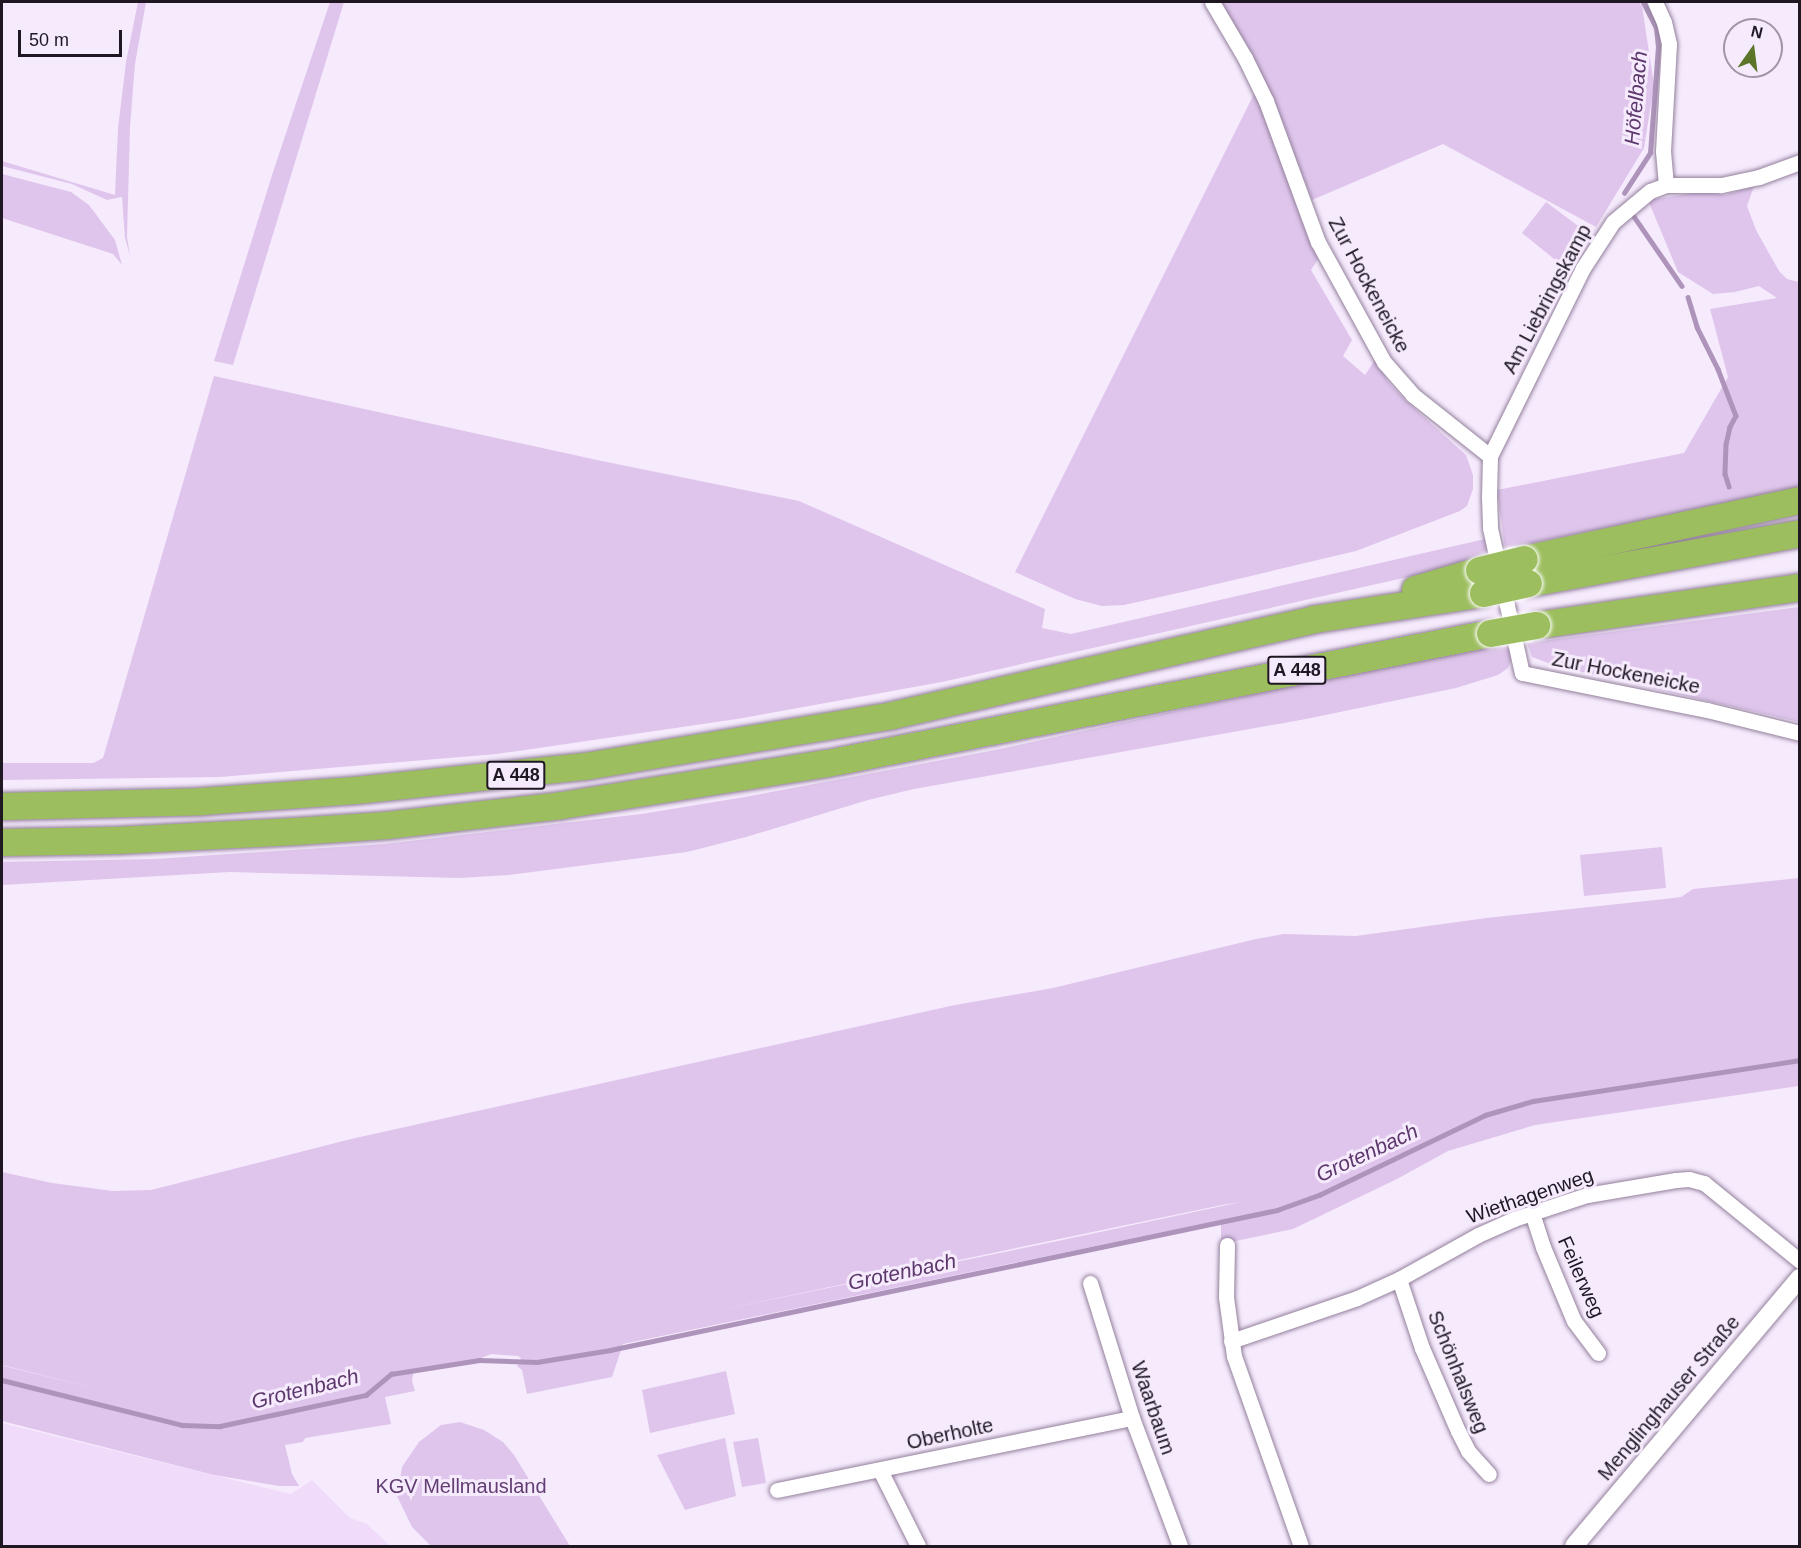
<!DOCTYPE html>
<meta charset="utf-8">
<style>
body{margin:0}
#map{position:relative;width:1801px;height:1548px;overflow:hidden;background:#f6eafd;font-family:Arial,sans-serif}
div>[style]{position:absolute}
.built>*{inset:0;background:#f0dcfa}
.green>*{inset:0;background:#dfc5ec}
.stream>*{height:4.5px;margin:-2.25px;padding:0 2.25px;transform-origin:2.25px;border-radius:2.25px;background:#ae94bb}
.roads{filter:drop-shadow(0 0 2px #93809c) drop-shadow(0 0 2px #93809c)}
.minor>*{height:15px;margin:-7.5px;padding:0 7.5px;transform-origin:7.5px;border-radius:7.5px;background:#fff}
.tertiary>*{height:18px;margin:-9px;padding:0 9px;transform-origin:9px;border-radius:9px;background:#fff}
.motorway>*{height:27px;margin:-13.5px;padding:0 13.5px;transform-origin:13.5px;border-radius:13.5px;background:#9cbe5e}
.bridges{filter:drop-shadow(0 0 2px #fff) drop-shadow(0 0 2px #fff)}
.motorway-bridge>*{height:27px;margin:-13.5px;padding:0 13.5px;transform-origin:13.5px;border-radius:13.5px;background:#9cbe5e}
span{translate:-50% -50%;white-space:nowrap;text-align:center;line-height:1.15;-webkit-text-stroke:6px #f6eafd;paint-order:stroke}
.shield-label span{padding:2px 4px;background:#f6eafd;border:2px solid;border-radius:4px;-webkit-text-stroke-width:0}
.shield-label{font-size:18px;color:#1f1823;font-weight:700}
.street-label{font-size:20px;color:#1f1823}
.park-label{font-size:20px;color:#623e73}
.water-label{font-size:21px;color:#5c386c;font-style:italic}
.frame{position:absolute;inset:0;border:3px solid #1f1823;pointer-events:none}
.north{position:absolute;left:1723px;top:18px;width:60px;height:60px;box-sizing:border-box;background:#f6eafd;border:2px solid #a096a6;border-radius:50%;rotate:14deg;font-size:16px;font-weight:700;line-height:24px;text-align:center;color:#1f1823}
.north::after{content:'';display:block;margin:auto;width:21px;height:27px;background:#5b7427;clip-path:polygon(50% 0,100% 100%,50% 72%,0 100%)}
.scale{position:absolute;left:18px;top:30px;width:104px;height:27px;box-sizing:border-box;border:3px solid #1f1823;border-top:0;padding-left:8px;font-size:18px;line-height:21px;white-space:nowrap;color:#1f1823;-webkit-text-stroke:4px #f6eafd;paint-order:stroke}
</style>
<div id="map">
<div class="built">
<div style="clip-path:polygon(2px 1423px,291px 1494px,312px 1480px,350px 1518px,367px 1524px,390px 1546px,2px 1546px)"></div>
</div>
<div class="green">
<div style="clip-path:polygon(138px 2px,146px 2px,135px 64px,130px 127px,127px 237px,130px 256px,125px 238px,122px 197px,107px 200px,72px 184px,2px 166px,2px 161px,115px 195px,118px 128px,126px 62px)"></div>
<div style="clip-path:polygon(330px 2px,344px 2px,233px 365px,214px 361px,274px 169px)"></div>
<div style="clip-path:polygon(1221px 2px,1639px 2px,1642px 6px,1654px 85px,1644px 148px,1596px 227px,1443px 144px,1312px 200px,1270px 91px)"></div>
<div style="clip-path:polygon(1255px 92px,1318px 259px,1311px 270px,1352px 340px,1343px 356px,1365px 375px,1375px 360px,1389px 383px,1403px 398px,1466px 455px,1473px 475px,1473px 489px,1467px 506px,1460px 511px,1356px 551px,1187px 591px,1124px 605px,1102px 606px,1075px 599px,1015px 572px)"></div>
<div style="clip-path:polygon(2px 174px,71px 192px,89px 205px,115px 240px,122px 265px,113px 254px,2px 218px)"></div>
<div style="clip-path:polygon(1754px 186px,1747px 206px,1756px 230px,1779px 271px,1787px 279px,1799px 282px,1799px 489px,1505px 548px,1497px 490px,1684px 453px,1728px 377px,1710px 309px,1777px 298px,1759px 286px,1735px 292px,1713px 294px,1678px 272px,1648px 200px,1701px 192px,1725px 195px)"></div>
<div style="clip-path:polygon(1546px 202px,1585px 231px,1564px 267px,1522px 233px)"></div>
<div style="clip-path:polygon(214px 376px,597px 460px,799px 501px,1045px 609px,1042px 628px,1071px 634px,1485px 539px,1488px 559px,942px 682px,737px 719px,497px 754px,221px 777px,2px 780px,2px 763px,93px 763px,103px 758px)"></div>
<div style="clip-path:polygon(1799px 607px,1799px 722px,1556px 666px,1532px 657px,1527px 643px)"></div>
<div style="clip-path:polygon(1512px 646px,1513px 654px,1508px 668px,1498px 675px,1456px 688px,1306px 719px,914px 789px,868px 800px,746px 837px,687px 852px,509px 875px,459px 878px,230px 872px,2px 885px,2px 862px,154px 859px,384px 844px,641px 814px,745px 797px,995px 750px,1263px 692px,1492px 647px)"></div>
<div style="clip-path:polygon(1662px 847px,1666px 888px,1584px 896px,1580px 855px)"></div>
<div style="clip-path:polygon(evenodd,1799px 878px,1799px 1086px,1535px 1125px,1448px 1151px,1397px 1179px,1293px 1229px,1221px 1244px,1221px 1220px,623px 1344px,612px 1377px,527px 1394px,522px 1370px,517px 1366px,521px 1358px,518px 1356px,491px 1354px,474px 1361px,414px 1370px,412px 1381px,415px 1391px,385px 1397px,391px 1424px,305px 1438px,303px 1442px,285px 1445px,292px 1474px,299px 1486px,279px 1486px,214px 1475px,2px 1421px,2px 1172px,52px 1183px,113px 1191px,151px 1190px,351px 1139px,955px 1005px,1053px 988px,1256px 939px,1284px 934px,1356px 936px,1486px 918px,1665px 899px,1681px 897px,1693px 889px,1799px 878px,1241px 1202px,1053px 1242px,710px 1312px,1222px 1205px,1241px 1202px,1799px 878px,2px 1365px,114px 1393px,4px 1366px,2px 1365px)"></div>
<div style="clip-path:polygon(726px 1371px,735px 1414px,650px 1433px,642px 1390px)"></div>
<div style="clip-path:polygon(460px 1422px,484px 1430px,503px 1442px,514px 1455px,570px 1546px,431px 1546px,412px 1527px,397px 1496px,402px 1467px,419px 1442px,441px 1425px)"></div>
<div style="clip-path:polygon(725px 1438px,736px 1496px,685px 1510px,657px 1455px)"></div>
<div style="clip-path:polygon(758px 1438px,766px 1483px,742px 1487px,733px 1442px)"></div>
</div>
<div class="stream">
<div style="left:1624px;top:193px;width:48px;rotate:-57deg"></div>
<div style="left:1650px;top:153px;width:106px;rotate:-85.7deg"></div>
<div style="left:1658px;top:47px;width:19px;rotate:-96deg"></div>
<div style="left:1656px;top:28px;width:29px;rotate:-117deg"></div>
<div style="left:1633px;top:215px;width:86px;rotate:55.4deg"></div>
<div style="left:1688px;top:297px;width:31px;rotate:73deg"></div>
<div style="left:1697px;top:327px;width:47px;rotate:63.4deg"></div>
<div style="left:1718px;top:369px;width:50px;rotate:69deg"></div>
<div style="left:1736px;top:416px;width:13px;rotate:119deg"></div>
<div style="left:1730px;top:427px;width:17px;rotate:103deg"></div>
<div style="left:1726px;top:444px;width:30px;rotate:92deg"></div>
<div style="left:1725px;top:474px;width:13px;rotate:72deg"></div>
<div style="left:2px;top:1380px;width:186px;rotate:14deg"></div>
<div style="left:182px;top:1425px;width:38px;rotate:2deg"></div>
<div style="left:220px;top:1426px;width:149px;rotate:-12deg"></div>
<div style="left:366px;top:1395px;width:33px;rotate:-40deg"></div>
<div style="left:391px;top:1374px;width:89px;rotate:-9deg"></div>
<div style="left:479px;top:1360px;width:58px;rotate:2deg"></div>
<div style="left:537px;top:1362px;width:74px;rotate:-9.3deg"></div>
<div style="left:610px;top:1350px;width:682px;rotate:-11.85deg"></div>
<div style="left:1277px;top:1210px;width:45px;rotate:-19.7deg"></div>
<div style="left:1319px;top:1195px;width:184px;rotate:-25.7deg"></div>
<div style="left:1485px;top:1115px;width:50px;rotate:-16.3deg"></div>
<div style="left:1533px;top:1101px;width:270px;rotate:-8.7deg"></div>
</div>
<div class="roads">
<div class="minor">
<div style="left:1212px;top:2px;width:65px;rotate:59.5deg"></div>
<div style="left:1245px;top:58px;width:48px;rotate:64deg"></div>
<div style="left:1266px;top:101px;width:150px;rotate:69.8deg"></div>
<div style="left:1318px;top:242px;width:137px;rotate:61.2deg"></div>
<div style="left:1384px;top:362px;width:44px;rotate:48.7deg"></div>
<div style="left:1413px;top:395px;width:98px;rotate:38.4deg"></div>
<div style="left:1655px;top:2px;width:22px;rotate:66deg"></div>
<div style="left:1664px;top:22px;width:23px;rotate:77deg"></div>
<div style="left:1669px;top:44px;width:107px;rotate:93.2deg"></div>
<div style="left:1663px;top:151px;width:34px;rotate:85deg"></div>
<div style="left:1800px;top:162px;width:44px;rotate:159.9deg"></div>
<div style="left:1759px;top:177px;width:40px;rotate:168deg"></div>
<div style="left:1720px;top:185px;width:54px;rotate:180deg"></div>
<div style="left:1666px;top:185px;width:17px;rotate:159deg"></div>
<div style="left:1650px;top:191px;width:48px;rotate:140deg"></div>
<div style="left:1613px;top:222px;width:55px;rotate:123.1deg"></div>
<div style="left:1583px;top:268px;width:210px;rotate:116.3deg"></div>
<div style="left:1490px;top:456px;width:41px;rotate:91.4deg"></div>
<div style="left:1489px;top:497px;width:31px;rotate:88deg"></div>
<div style="left:1490px;top:528px;width:148px;rotate:77.6deg"></div>
<div style="left:1522px;top:673px;width:189px;rotate:11.3deg"></div>
<div style="left:1707px;top:710px;width:96px;rotate:13.9deg"></div>
<div style="left:1532px;top:1213px;width:36px;rotate:72deg"></div>
<div style="left:1543px;top:1247px;width:80px;rotate:67.3deg"></div>
<div style="left:1574px;top:1321px;width:40px;rotate:53deg"></div>
<div style="left:1227px;top:1245px;width:52px;rotate:91.1deg"></div>
<div style="left:1226px;top:1297px;width:60px;rotate:82.3deg"></div>
<div style="left:1234px;top:1356px;width:201px;rotate:70.6deg"></div>
<div style="left:1399px;top:1279px;width:73px;rotate:71.6deg"></div>
<div style="left:1422px;top:1348px;width:90px;rotate:66.6deg"></div>
<div style="left:1458px;top:1431px;width:22px;rotate:63deg"></div>
<div style="left:1468px;top:1451px;width:31px;rotate:48deg"></div>
<div style="left:1090px;top:1283px;width:141px;rotate:72.7deg"></div>
<div style="left:1132px;top:1418px;width:137px;rotate:69.4deg"></div>
<div style="left:1231px;top:1341px;width:133px;rotate:-18.8deg"></div>
<div style="left:1357px;top:1298px;width:46px;rotate:-24.3deg"></div>
<div style="left:1399px;top:1279px;width:90px;rotate:-29.1deg"></div>
<div style="left:1478px;top:1235px;width:39px;rotate:-24deg"></div>
<div style="left:1514px;top:1219px;width:77px;rotate:-18.2deg"></div>
<div style="left:1587px;top:1195px;width:90px;rotate:-9.6deg"></div>
<div style="left:1676px;top:1180px;width:13px;rotate:-4deg"></div>
<div style="left:1689px;top:1179px;width:16px;rotate:15deg"></div>
<div style="left:1704px;top:1183px;width:124px;rotate:39.1deg"></div>
<div style="left:880px;top:1470px;width:85px;rotate:63.4deg"></div>
<div style="left:777px;top:1490px;width:362px;rotate:-11.5deg"></div>
</div>
<div class="tertiary">
<div style="left:1574px;top:1546px;width:351px;rotate:-49.9deg"></div>
</div>
<div class="motorway">
<div style="left:1524px;top:559px;width:282px;rotate:-12.1deg"></div>
<div style="left:1528px;top:583px;width:277px;rotate:-10.4deg"></div>
<div style="left:1415px;top:589px;width:67px;rotate:-16.5deg"></div>
<div style="left:1536px;top:625px;width:267px;rotate:-8.2deg"></div>
<div style="left:2px;top:806px;width:199px;rotate:-1.4deg"></div>
<div style="left:201px;top:801px;width:154px;rotate:-4.1deg"></div>
<div style="left:355px;top:790px;width:231px;rotate:-6deg"></div>
<div style="left:585px;top:766px;width:311px;rotate:-9.4deg"></div>
<div style="left:892px;top:715px;width:432px;rotate:-12.8deg"></div>
<div style="left:1313px;top:619px;width:172px;rotate:-8.7deg"></div>
<div style="left:2px;top:842px;width:114px;rotate:-1deg"></div>
<div style="left:116px;top:840px;width:179px;rotate:-2.9deg"></div>
<div style="left:295px;top:831px;width:91px;rotate:-3.8deg"></div>
<div style="left:386px;top:825px;width:176px;rotate:-6.5deg"></div>
<div style="left:561px;top:805px;width:269px;rotate:-9deg"></div>
<div style="left:827px;top:763px;width:676px;rotate:-11.09deg"></div>
</div>
</div>
<div class="bridges">
<div class="motorway-bridge">
<div style="left:1479px;top:570px;width:46px;rotate:-13.7deg"></div>
<div style="left:1483px;top:593px;width:46px;rotate:-12.5deg"></div>
<div style="left:1490px;top:633px;width:47px;rotate:-9.9deg"></div>
</div>
</div>
<div class="shield-label">
<span style="left:1297px;top:670px">A 448</span>
<span style="left:516px;top:775px">A 448</span>
</div>
<div class="street-label">
<span style="left:1369px;top:285px;rotate:62deg">Zur Hockeneicke</span>
<span style="left:1547px;top:299px;rotate:-62deg">Am Liebringskamp</span>
<span style="left:1626px;top:673px;rotate:11deg">Zur Hockeneicke</span>
<span style="left:1530px;top:1196px;rotate:-19deg">Wiethagenweg</span>
<span style="left:1581px;top:1277px;rotate:66deg">Feilerweg</span>
<span style="left:1458px;top:1372px;rotate:68deg">Schönhalsweg</span>
<span style="left:1669px;top:1398px;rotate:-50deg">Menglinghauser Straße</span>
<span style="left:1153px;top:1408px;rotate:71deg">Waarbaum</span>
<span style="left:950px;top:1434px;rotate:-12deg">Oberholte</span>
</div>
<div class="park-label">
<span style="left:461px;top:1486px">KGV Mellmausland</span>
</div>
<div class="water-label">
<span style="left:1636px;top:98px;rotate:-85deg">Höfelbach</span>
<span style="left:1367px;top:1153px;rotate:-25deg">Grotenbach</span>
<span style="left:902px;top:1272px;rotate:-12deg">Grotenbach</span>
<span style="left:305px;top:1389px;rotate:-14deg">Grotenbach</span>
</div>
<div class="frame"></div>
<div class="north">N</div>
<div class="scale">50 m</div>
</div>
